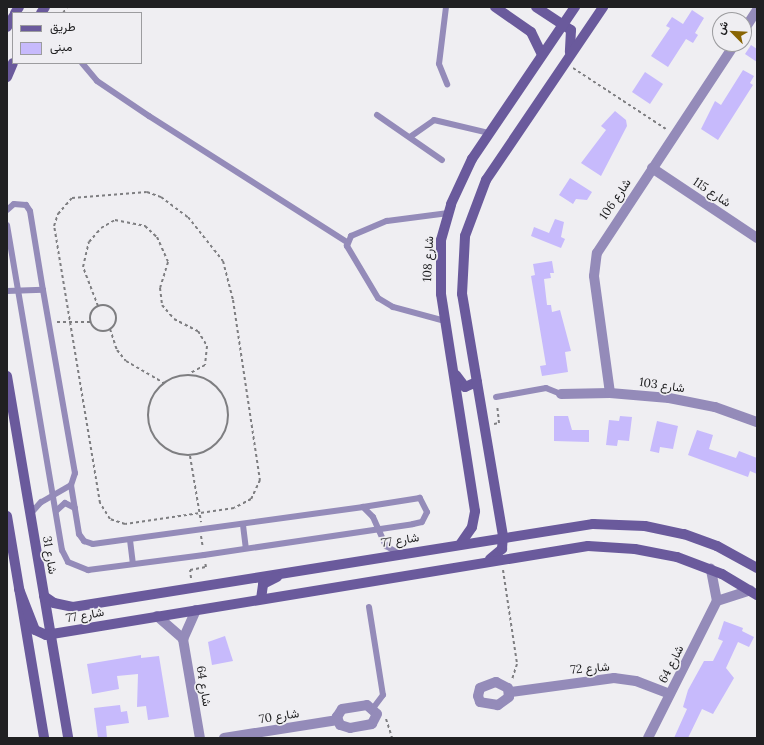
<!DOCTYPE html>
<meta charset="utf-8">
<style>
body{margin:0}
#map{position:relative;width:764px;height:745px;overflow:hidden;background:#efeef2;font-family:Lora,Vazirmatn,serif}
div>[style]{position:absolute}
.building>*{inset:0;background:#c7bafc}
.path>*{height:2px;margin-top:-1px;transform-origin:0;background:repeating-linear-gradient(90deg,#7e7e81 0 3px,transparent 0 6px)}
.path>.ring{margin:-1px;padding:0;box-sizing:content-box;background:none;border:2px solid #7e7e81;border-radius:50%}
.lane>*{height:6px;margin:-3px;padding:0 3px;transform-origin:3px;border-radius:3px;background:#948bb9}
.street>*{height:10px;margin:-5px;padding:0 5px;transform-origin:5px;border-radius:5px;background:#948bb9}
.secondary>*{height:10px;margin:-5px;padding:0 5px;transform-origin:5px;border-radius:5px;background:#6a5a9c}
span{translate:-50% -50%;white-space:nowrap;text-align:center;line-height:1.15;-webkit-text-stroke:3.5px #efeef2;paint-order:stroke}
.street-label{font-size:12px;color:#202022}
.frame{position:absolute;inset:0;border:8px solid #202022;pointer-events:none}
.legend{position:absolute;left:12px;top:12px;width:130px;height:52px;box-sizing:border-box;background:#efeef2;border:1px solid #9c9c9f;margin:0;padding:5px 7px;list-style:none;font-size:12px;color:#202022}
.legend li{display:flex;align-items:center;gap:8px;height:20px}
.legend b{width:20px;border:1px solid #9c9c9f}
.north{position:absolute;left:712px;top:12px;width:40px;height:40px;box-sizing:border-box;background:#efeef2;border:1px solid #9c9c9f;border-radius:50%;rotate:294deg;font-size:11px;font-weight:700;line-height:16px;text-align:center;color:#202022}
.north::after{content:'';display:block;margin:auto;width:14px;height:18px;background:#896503;clip-path:polygon(50% 0,100% 100%,50% 72%,0 100%)}
</style>
<div id="map">
<div class="building">
<div style="clip-path:polygon(692px 10px,704px 18px,695px 33px,698px 35px,693px 43px,686px 39px,668px 67px,651px 56px,670px 28px,666px 26px,672px 17px,683px 24px)"></div>
<div style="clip-path:polygon(751px 45px,757px 49px,757px 62px,745px 54px)"></div>
<div style="clip-path:polygon(743px 70px,754px 76px,750px 83px,753px 85px,718px 140px,701px 129px,715px 101px,721px 105px)"></div>
<div style="clip-path:polygon(645px 72px,663px 84px,650px 104px,632px 92px)"></div>
<div style="clip-path:polygon(615px 111px,626px 120px,627px 126px,601px 176px,581px 163px,606px 130px,601px 126px)"></div>
<div style="clip-path:polygon(570px 178px,592px 192px,587px 200px,576px 199px,573px 204px,559px 195px)"></div>
<div style="clip-path:polygon(555px 219px,564px 222px,561px 237px,565px 239px,561px 248px,531px 236px,534px 227px,549px 233px)"></div>
<div style="clip-path:polygon(552px 261px,554px 273px,550px 273px,551px 278px,544px 279px,547px 305px,551px 305px,552px 312px,560px 310px,571px 351px,565px 352px,568px 372px,542px 376px,540px 366px,546px 365px,531px 276px,535px 275px,533px 264px)"></div>
<div style="clip-path:polygon(554px 416px,568px 416px,572px 430px,589px 430px,589px 442px,554px 441px)"></div>
<div style="clip-path:polygon(620px 416px,632px 417px,629px 441px,618px 440px,617px 446px,606px 445px,609px 420px,619px 421px)"></div>
<div style="clip-path:polygon(657px 421px,678px 426px,673px 449px,660px 447px,659px 453px,650px 451px)"></div>
<div style="clip-path:polygon(697px 430px,713px 435px,709px 449px,736px 458px,739px 451px,757px 458px,757px 474px,750px 471px,748px 477px,688px 455px)"></div>
<div style="clip-path:polygon(724px 621px,743px 628px,742px 631px,754px 637px,749px 647px,738px 642px,726px 668px,734px 678px,713px 714px,702px 709px,688px 738px,674px 738px,687px 709px,683px 707px,688px 690px,704px 661px,713px 661px,723px 641px,718px 639px)"></div>
<div style="clip-path:polygon(225px 636px,233px 661px,212px 665px,208px 642px)"></div>
<div style="clip-path:polygon(141px 655px,141px 658px,159px 656px,169px 717px,148px 720px,146px 706px,137px 707px,138px 674px,117px 676px,119px 689px,92px 694px,87px 664px)"></div>
<div style="clip-path:polygon(120px 705px,121px 712px,127px 711px,129px 723px,106px 726px,107px 738px,98px 738px,94px 708px)"></div>
</div>
<div class="path">
<div style="left:63px;top:13px;width:7px;rotate:-56deg"></div>
<div style="left:573px;top:68px;width:111px;rotate:33.3deg"></div>
<div style="left:147px;top:192px;width:15px;rotate:20deg"></div>
<div style="left:161px;top:197px;width:34px;rotate:37deg"></div>
<div style="left:188px;top:217px;width:56px;rotate:51.5deg"></div>
<div style="left:223px;top:261px;width:40px;rotate:75.6deg"></div>
<div style="left:233px;top:300px;width:182px;rotate:81.5deg"></div>
<div style="left:260px;top:480px;width:21px;rotate:115deg"></div>
<div style="left:251px;top:499px;width:19px;rotate:152deg"></div>
<div style="left:234px;top:508px;width:110px;rotate:171.6deg"></div>
<div style="left:125px;top:524px;width:16px;rotate:-162deg"></div>
<div style="left:110px;top:519px;width:19px;rotate:-122deg"></div>
<div style="left:100px;top:503px;width:281px;rotate:-99.4deg"></div>
<div style="left:54px;top:226px;width:13px;rotate:-72deg"></div>
<div style="left:58px;top:214px;width:21px;rotate:-49deg"></div>
<div style="left:72px;top:198px;width:75px;rotate:-4.6deg"></div>
<div class="ring" style="left:90px;top:305px;width:24px;height:24px"></div>
<div style="left:98px;top:306px;width:42px;rotate:-111deg"></div>
<div style="left:83px;top:267px;width:26px;rotate:-77deg"></div>
<div style="left:89px;top:242px;width:18px;rotate:-49deg"></div>
<div style="left:101px;top:228px;width:16px;rotate:-30deg"></div>
<div style="left:115px;top:220px;width:31px;rotate:11deg"></div>
<div style="left:145px;top:226px;width:16px;rotate:43deg"></div>
<div style="left:157px;top:237px;width:27px;rotate:66deg"></div>
<div style="left:168px;top:262px;width:27px;rotate:107deg"></div>
<div style="left:160px;top:288px;width:17px;rotate:83deg"></div>
<div style="left:162px;top:305px;width:18px;rotate:49deg"></div>
<div style="left:174px;top:319px;width:27px;rotate:27deg"></div>
<div style="left:198px;top:331px;width:17px;rotate:59deg"></div>
<div style="left:207px;top:346px;width:19px;rotate:96deg"></div>
<div style="left:205px;top:365px;width:18px;rotate:151deg"></div>
<div style="left:57px;top:322px;width:33px"></div>
<div style="left:110px;top:329px;width:22px;rotate:72deg"></div>
<div style="left:117px;top:350px;width:14px;rotate:51deg"></div>
<div style="left:126px;top:361px;width:44px;rotate:30.1deg"></div>
<div class="ring" style="left:148px;top:375px;width:78px;height:78px"></div>
<div style="left:494px;top:424px;width:5px;rotate:-11deg"></div>
<div style="left:499px;top:423px;width:18px;rotate:-96deg"></div>
<div style="left:190px;top:456px;width:67px;rotate:80.5deg"></div>
<div style="left:201px;top:536px;width:12px;rotate:81deg"></div>
<div style="left:503px;top:570px;width:95px;rotate:81.5deg"></div>
<div style="left:517px;top:664px;width:16px;rotate:108deg"></div>
<div style="left:191px;top:578px;width:8px;rotate:-97deg"></div>
<div style="left:190px;top:570px;width:16px;rotate:-11deg"></div>
<div style="left:206px;top:567px;width:5px;rotate:-101deg"></div>
<div style="left:386px;top:719px;width:20px;rotate:72deg"></div>
</div>
<div class="lane">
<div style="left:446px;top:7px;width:57px;rotate:97deg"></div>
<div style="left:439px;top:64px;width:22px;rotate:68deg"></div>
<div style="left:82px;top:63px;width:23px;rotate:50deg"></div>
<div style="left:97px;top:81px;width:63px;rotate:33.9deg"></div>
<div style="left:149px;top:116px;width:235px;rotate:32.5deg"></div>
<div style="left:377px;top:115px;width:79px;rotate:34.7deg"></div>
<div style="left:410px;top:137px;width:29px;rotate:-35deg"></div>
<div style="left:434px;top:120px;width:57px;rotate:13.3deg"></div>
<div style="left:7px;top:210px;width:9px;rotate:-41deg"></div>
<div style="left:14px;top:204px;width:12px;rotate:5deg"></div>
<div style="left:26px;top:205px;width:7px;rotate:56deg"></div>
<div style="left:30px;top:211px;width:80px;rotate:80.7deg"></div>
<div style="left:7px;top:225px;width:330px;rotate:80.4deg"></div>
<div style="left:62px;top:550px;width:13px;rotate:63deg"></div>
<div style="left:68px;top:562px;width:22px;rotate:22deg"></div>
<div style="left:88px;top:570px;width:117px;rotate:-7.4deg"></div>
<div style="left:204px;top:555px;width:211px;rotate:-8.4deg"></div>
<div style="left:413px;top:524px;width:9px;rotate:-13deg"></div>
<div style="left:422px;top:522px;width:11px;rotate:-63deg"></div>
<div style="left:427px;top:512px;width:16px;rotate:-117deg"></div>
<div style="left:420px;top:498px;width:58px;rotate:171deg"></div>
<div style="left:7px;top:291px;width:36px;rotate:-2deg"></div>
<div style="left:43px;top:290px;width:186px;rotate:80.1deg"></div>
<div style="left:75px;top:473px;width:13px;rotate:108deg"></div>
<div style="left:71px;top:485px;width:34px;rotate:150deg"></div>
<div style="left:41px;top:502px;width:15px;rotate:132deg"></div>
<div style="left:445px;top:321px;width:54px;rotate:-164.9deg"></div>
<div style="left:393px;top:307px;width:17px;rotate:-149deg"></div>
<div style="left:378px;top:298px;width:61px;rotate:-120.8deg"></div>
<div style="left:347px;top:246px;width:11px;rotate:-68deg"></div>
<div style="left:351px;top:236px;width:39px;rotate:-23deg"></div>
<div style="left:387px;top:221px;width:62px;rotate:-7.5deg"></div>
<div style="left:496px;top:397px;width:51px;rotate:-10.2deg"></div>
<div style="left:546px;top:388px;width:16px;rotate:22deg"></div>
<div style="left:71px;top:485px;width:50px;rotate:80.7deg"></div>
<div style="left:79px;top:534px;width:9px;rotate:54deg"></div>
<div style="left:84px;top:541px;width:9px;rotate:18deg"></div>
<div style="left:93px;top:544px;width:273px;rotate:-7.8deg"></div>
<div style="left:363px;top:507px;width:14px;rotate:45deg"></div>
<div style="left:373px;top:517px;width:32px;rotate:66deg"></div>
<div style="left:386px;top:546px;width:14px;rotate:30deg"></div>
<div style="left:56px;top:511px;width:12px;rotate:-42deg"></div>
<div style="left:65px;top:503px;width:11px;rotate:27deg"></div>
<div style="left:243px;top:525px;width:23px;rotate:83deg"></div>
<div style="left:130px;top:540px;width:24px;rotate:83deg"></div>
<div style="left:369px;top:607px;width:89px;rotate:81deg"></div>
<div style="left:383px;top:695px;width:15px;rotate:127deg"></div>
</div>
<div class="street">
<div style="left:744px;top:30px;width:24px;rotate:-57deg"></div>
<div style="left:652px;top:168px;width:126px;rotate:33.7deg"></div>
<div style="left:610px;top:393px;width:118px;rotate:-97.8deg"></div>
<div style="left:594px;top:276px;width:23px;rotate:-83deg"></div>
<div style="left:597px;top:253px;width:250px;rotate:-56.6deg"></div>
<div style="left:561px;top:394px;width:49px;rotate:-1.2deg"></div>
<div style="left:610px;top:393px;width:59px;rotate:4.8deg"></div>
<div style="left:669px;top:398px;width:47px;rotate:11.1deg"></div>
<div style="left:715px;top:407px;width:45px;rotate:19.7deg"></div>
<div style="left:717px;top:601px;width:35px;rotate:-18deg"></div>
<div style="left:196px;top:610px;width:32px;rotate:114deg"></div>
<div style="left:183px;top:639px;width:100px;rotate:80.3deg"></div>
<div style="left:157px;top:616px;width:35px;rotate:41deg"></div>
<div style="left:496px;top:682px;width:13px;rotate:27deg"></div>
<div style="left:508px;top:688px;width:9px;rotate:84deg"></div>
<div style="left:509px;top:697px;width:14px;rotate:144deg"></div>
<div style="left:498px;top:705px;width:18px;rotate:-171deg"></div>
<div style="left:480px;top:702px;width:6px;rotate:-108deg"></div>
<div style="left:478px;top:696px;width:8px;rotate:-76deg"></div>
<div style="left:480px;top:688px;width:17px;rotate:-21deg"></div>
<div style="left:511px;top:692px;width:104px;rotate:-7.7deg"></div>
<div style="left:614px;top:678px;width:22px;rotate:8deg"></div>
<div style="left:636px;top:681px;width:36px;rotate:21deg"></div>
<div style="left:367px;top:705px;width:13px;rotate:42deg"></div>
<div style="left:377px;top:714px;width:11px;rotate:117deg"></div>
<div style="left:372px;top:724px;width:22px;rotate:170deg"></div>
<div style="left:350px;top:728px;width:10px;rotate:-163deg"></div>
<div style="left:340px;top:725px;width:9px;rotate:-111deg"></div>
<div style="left:337px;top:717px;width:9px;rotate:-58deg"></div>
<div style="left:342px;top:709px;width:25px;rotate:-9deg"></div>
<div style="left:224px;top:738px;width:115px;rotate:-9deg"></div>
<div style="left:648px;top:738px;width:153px;rotate:-63.3deg"></div>
<div style="left:717px;top:601px;width:33px;rotate:-101deg"></div>
</div>
<div class="secondary">
<div style="left:495px;top:7px;width:44px;rotate:34.8deg"></div>
<div style="left:531px;top:32px;width:25px;rotate:64deg"></div>
<div style="left:536px;top:7px;width:42px;rotate:33.3deg"></div>
<div style="left:571px;top:30px;width:22px;rotate:93deg"></div>
<div style="left:15px;top:13px;width:7px;rotate:-56deg"></div>
<div style="left:41px;top:13px;width:7px;rotate:-56deg"></div>
<div style="left:7px;top:27px;width:12px;rotate:-59deg"></div>
<div style="left:7px;top:77px;width:15px;rotate:-67deg"></div>
<div style="left:456px;top:375px;width:15px;rotate:53deg"></div>
<div style="left:465px;top:387px;width:13px;rotate:-23deg"></div>
<div style="left:7px;top:376px;width:367px;rotate:80.4deg"></div>
<div style="left:7px;top:516px;width:225px;rotate:80.5deg"></div>
<div style="left:461px;top:543px;width:19px;rotate:-55deg"></div>
<div style="left:472px;top:527px;width:16px;rotate:-79deg"></div>
<div style="left:475px;top:511px;width:220px;rotate:-98.9deg"></div>
<div style="left:441px;top:294px;width:54px;rotate:-90deg"></div>
<div style="left:441px;top:240px;width:37px;rotate:-74deg"></div>
<div style="left:451px;top:204px;width:50px;rotate:-65deg"></div>
<div style="left:472px;top:159px;width:184px;rotate:-55.9deg"></div>
<div style="left:490px;top:559px;width:16px;rotate:-40deg"></div>
<div style="left:502px;top:549px;width:13px;rotate:-86deg"></div>
<div style="left:503px;top:536px;width:245px;rotate:-99.6deg"></div>
<div style="left:462px;top:294px;width:58px;rotate:-87deg"></div>
<div style="left:465px;top:236px;width:60px;rotate:-69.4deg"></div>
<div style="left:486px;top:180px;width:209px;rotate:-55.9deg"></div>
<div style="left:19px;top:589px;width:44px;rotate:68.7deg"></div>
<div style="left:35px;top:630px;width:12px;rotate:24deg"></div>
<div style="left:46px;top:635px;width:549px;rotate:-9.33deg"></div>
<div style="left:588px;top:546px;width:47px;rotate:3.7deg"></div>
<div style="left:635px;top:549px;width:43px;rotate:10.8deg"></div>
<div style="left:677px;top:557px;width:48px;rotate:20.7deg"></div>
<div style="left:722px;top:574px;width:41px;rotate:31deg"></div>
<div style="left:44px;top:596px;width:12px;rotate:35deg"></div>
<div style="left:54px;top:603px;width:19px;rotate:12deg"></div>
<div style="left:73px;top:607px;width:527px;rotate:-9.07deg"></div>
<div style="left:593px;top:524px;width:52px;rotate:2.2deg"></div>
<div style="left:645px;top:526px;width:40px;rotate:12deg"></div>
<div style="left:684px;top:534px;width:35px;rotate:20deg"></div>
<div style="left:717px;top:546px;width:46px;rotate:28.8deg"></div>
<div style="left:261px;top:599px;width:15px;rotate:-82deg"></div>
<div style="left:263px;top:584px;width:16px;rotate:-27deg"></div>
</div>
<div class="street-label">
<span style="left:712px;top:192px;rotate:34deg">شارع 115</span>
<span style="left:615px;top:199px;rotate:-56deg">شارع 106</span>
<span style="left:428px;top:259px;rotate:-87deg">شارع 108</span>
<span style="left:662px;top:385px;rotate:8deg">شارع 103</span>
<span style="left:400px;top:540px;rotate:-9deg">شارع 77</span>
<span style="left:50px;top:555px;rotate:81deg">شارع 31</span>
<span style="left:85px;top:615px;rotate:-10deg">شارع 77</span>
<span style="left:671px;top:664px;rotate:-63deg">شارع 64</span>
<span style="left:590px;top:668px;rotate:-5deg">شارع 72</span>
<span style="left:204px;top:686px;rotate:81deg">شارع 64</span>
<span style="left:279px;top:716px;rotate:-9deg">شارع 70</span>
</div>
<div class="frame"></div>
<ul class="legend">
<li><b style="height:5px;background:#6a5a9c"></b>طريق</li>
<li><b style="height:11px;background:#c7bafc"></b>مبنى</li>
</ul>
<div class="north">ش</div>
</div>
